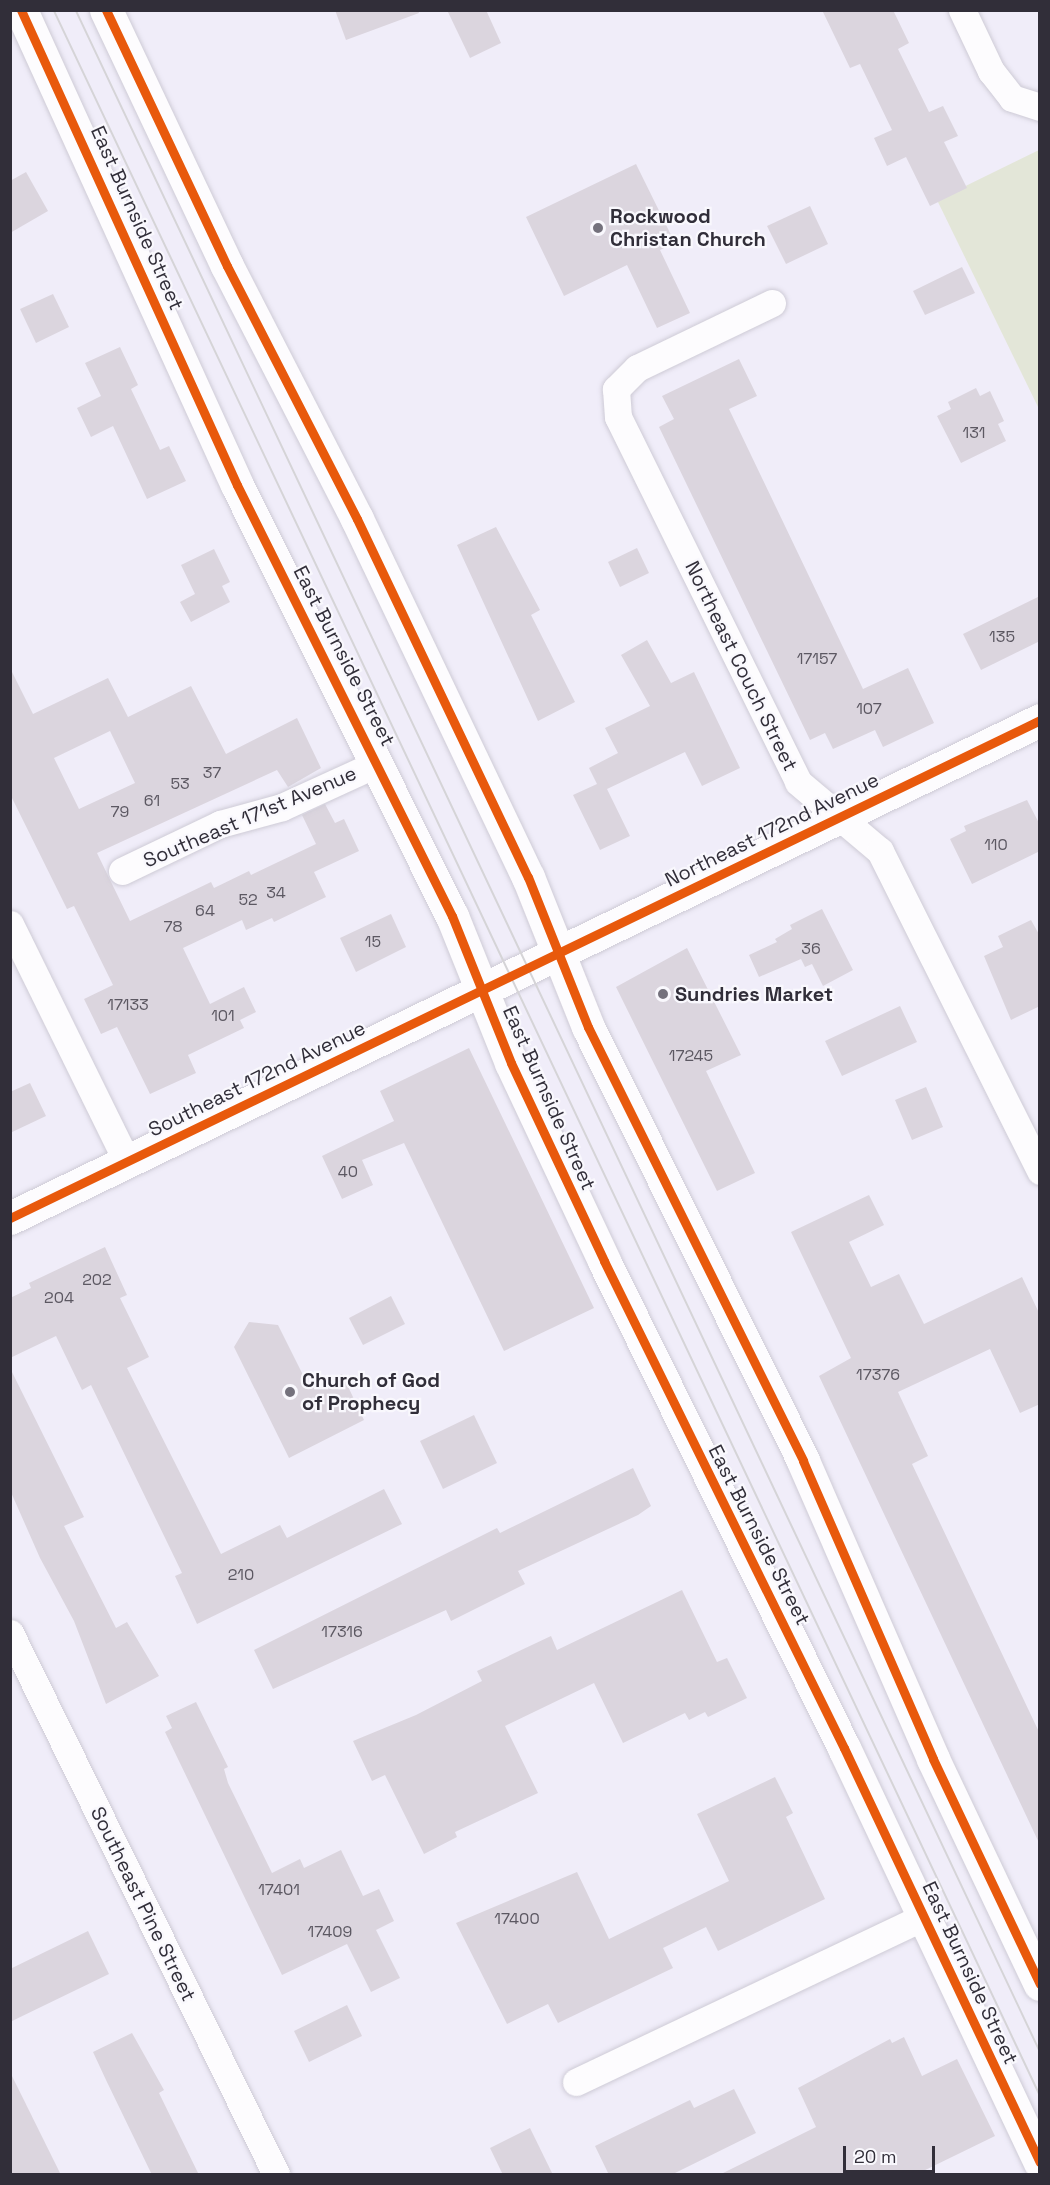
<!DOCTYPE html>
<style>
body{margin:0}
#map{position:relative;width:1050px;height:2185px;overflow:hidden;background:#f0edf9;font-family:"Space Grotesk",sans-serif}
div>[style]{position:absolute}
.green>*{inset:0;background:#e3e6d8}
.building>*{inset:0;background:#dbd5de}
.roads{filter:drop-shadow(0 0 2px #cecbd6) drop-shadow(0 0 2px #cecbd6)}
.street>*{height:27px;margin:-13.5px;padding:0 13.5px;transform-origin:13.5px;border-radius:13.5px;background:#fdfcfe}
.secondary>*{height:33px;margin:-16.5px;padding:0 16.5px;transform-origin:16.5px;border-radius:16.5px;background:#fdfcfe}
.tram>*{height:1.5px;margin:-0.75px;padding:0 0.75px;transform-origin:0.75px;border-radius:0.75px;background:#d5d4d7}
.cycleway>*{height:9px;margin:-4.5px;padding:0 4.5px;transform-origin:4.5px;border-radius:4.5px;background:#e8590c}
.dots>*{width:16px;height:16px;translate:-50% -50%;box-sizing:border-box;border:3px solid #f9f8fd;border-radius:50%}
span{translate:-50% -50%;white-space:nowrap;text-align:center;line-height:1.15;-webkit-text-stroke:4.5px #f9f8fd;paint-order:stroke}
.number-label{font-size:16px;color:#5c5862}
.number-label span{-webkit-text-stroke-width:0}
.poi-label{font-size:20px;color:#312e39;font-weight:700}
.left{translate:0 -50%;text-align:left}
.street-label{font-size:20px;color:#312e39}
.frame{position:absolute;inset:0;border:12px solid #312e39;pointer-events:none}
.scale{position:absolute;left:843px;top:2146px;width:92px;height:27px;box-sizing:border-box;border:3px solid #312e39;border-top:0;padding-left:8px;font-size:18px;line-height:21px;white-space:nowrap;color:#312e39;-webkit-text-stroke:4px #f9f8fd;paint-order:stroke}
</style>
<div id="map">
<div class="green">
<div style="clip-path:polygon(1039px 150px,1039px 409px,937px 200px)"></div>
</div>
<div class="building">
<div style="clip-path:polygon(335px 10px,418px 10px,419px 13px,346px 40px)"></div>
<div style="clip-path:polygon(447px 10px,486px 10px,501px 43px,470px 58px)"></div>
<div style="clip-path:polygon(822px 10px,893px 10px,909px 43px,898px 49px,929px 112px,943px 106px,958px 136px,944px 142px,967px 188px,930px 206px,906px 157px,887px 166px,874px 138px,892px 130px,860px 64px,850px 68px)"></div>
<div style="clip-path:polygon(636px 164px,675px 243px,660px 250px,690px 313px,657px 328px,627px 265px,564px 296px,526px 217px)"></div>
<div style="clip-path:polygon(26px 172px,48px 211px,10px 233px,10px 181px)"></div>
<div style="clip-path:polygon(810px 206px,828px 244px,786px 264px,767px 226px)"></div>
<div style="clip-path:polygon(962px 267px,975px 293px,925px 315px,913px 291px)"></div>
<div style="clip-path:polygon(53px 294px,69px 327px,36px 343px,20px 309px)"></div>
<div style="clip-path:polygon(120px 347px,138px 385px,131px 389px,160px 450px,169px 446px,186px 481px,147px 499px,113px 426px,91px 437px,77px 408px,101px 396px,85px 363px)"></div>
<div style="clip-path:polygon(739px 359px,757px 396px,729px 409px,863px 689px,908px 668px,934px 723px,883px 747px,875px 730px,833px 749px,825px 733px,810px 740px,659px 427px,674px 419px,662px 396px)"></div>
<div style="clip-path:polygon(976px 388px,980px 396px,990px 391px,1004px 421px,998px 424px,1006px 441px,961px 463px,937px 416px,951px 409px,948px 402px)"></div>
<div style="clip-path:polygon(496px 527px,540px 610px,531px 615px,575px 702px,538px 721px,457px 545px)"></div>
<div style="clip-path:polygon(637px 548px,649px 573px,620px 587px,608px 562px)"></div>
<div style="clip-path:polygon(214px 549px,230px 582px,222px 586px,230px 602px,191px 622px,180px 602px,195px 594px,181px 565px)"></div>
<div style="clip-path:polygon(1040px 596px,1040px 641px,981px 670px,963px 634px)"></div>
<div style="clip-path:polygon(647px 640px,671px 683px,694px 672px,740px 768px,702px 786px,685px 752px,607px 789px,630px 836px,600px 850px,573px 795px,597px 784px,589px 768px,618px 753px,605px 728px,650px 706px,621px 655px)"></div>
<div style="clip-path:polygon(evenodd,10px 668px,33px 714px,108px 678px,128px 717px,191px 686px,226px 754px,297px 718px,321px 768px,288px 787px,277px 770px,97px 853px,130px 921px,211px 882px,214px 888px,249px 871px,251px 875px,316px 844px,302px 815px,325px 804px,335px 823px,344px 819px,359px 851px,314px 872px,326px 897px,274px 922px,272px 918px,246px 930px,242px 920px,183px 948px,210px 1004px,244px 987px,256px 1012px,240px 1020px,244px 1028px,188px 1055px,196px 1073px,150px 1094px,117px 1027px,101px 1034px,84px 999px,113px 985px,74px 906px,67px 909px,10px 794px,10px 668px,110px 731px,135px 783px,79px 809px,54px 758px,110px 731px)"></div>
<div style="clip-path:polygon(1027px 800px,1040px 825px,1040px 851px,972px 884px,950px 839px,966px 831px,964px 826px)"></div>
<div style="clip-path:polygon(822px 909px,853px 970px,823px 986px,812px 964px,805px 967px,801px 959px,759px 977px,749px 955px,777px 942px,775px 939px,792px 929px,790px 925px)"></div>
<div style="clip-path:polygon(391px 914px,406px 947px,356px 972px,340px 938px)"></div>
<div style="clip-path:polygon(1031px 920px,1040px 936px,1040px 1006px,1011px 1020px,984px 956px,1003px 947px,998px 936px)"></div>
<div style="clip-path:polygon(687px 948px,741px 1055px,706px 1071px,755px 1173px,717px 1191px,616px 987px)"></div>
<div style="clip-path:polygon(900px 1006px,917px 1042px,842px 1076px,825px 1041px)"></div>
<div style="clip-path:polygon(469px 1048px,594px 1308px,504px 1351px,404px 1143px,362px 1160px,373px 1185px,342px 1199px,322px 1156px,394px 1121px,380px 1091px)"></div>
<div style="clip-path:polygon(30px 1083px,46px 1116px,10px 1133px,10px 1092px)"></div>
<div style="clip-path:polygon(926px 1087px,943px 1127px,912px 1140px,895px 1100px)"></div>
<div style="clip-path:polygon(869px 1195px,884px 1225px,849px 1242px,871px 1287px,899px 1274px,924px 1324px,1022px 1277px,1040px 1315px,1040px 1404px,1020px 1413px,990px 1349px,898px 1392px,928px 1456px,912px 1464px,1040px 1734px,1040px 1845px,819px 1376px,851px 1358px,791px 1232px)"></div>
<div style="clip-path:polygon(105px 1247px,127px 1295px,120px 1298px,149px 1357px,127px 1368px,221px 1554px,280px 1525px,287px 1538px,384px 1489px,402px 1524px,197px 1624px,175px 1576px,182px 1573px,91px 1385px,82px 1390px,56px 1336px,10px 1358px,10px 1298px,31px 1288px,29px 1283px)"></div>
<div style="clip-path:polygon(391px 1296px,405px 1324px,363px 1345px,349px 1318px)"></div>
<div style="clip-path:polygon(249px 1322px,278px 1325px,310px 1389px,342px 1374px,364px 1420px,289px 1458px,234px 1347px)"></div>
<div style="clip-path:polygon(10px 1368px,84px 1517px,64px 1526px,116px 1628px,127px 1622px,159px 1676px,106px 1704px,74px 1621px,40px 1558px,10px 1490px)"></div>
<div style="clip-path:polygon(474px 1415px,497px 1463px,443px 1489px,420px 1441px)"></div>
<div style="clip-path:polygon(633px 1468px,651px 1506px,638px 1515px,518px 1571px,525px 1584px,451px 1621px,446px 1610px,273px 1689px,254px 1650px,497px 1528px,500px 1533px)"></div>
<div style="clip-path:polygon(682px 1590px,717px 1662px,727px 1658px,747px 1698px,708px 1717px,705px 1712px,689px 1720px,685px 1713px,623px 1743px,594px 1683px,505px 1726px,538px 1793px,455px 1832px,457px 1837px,424px 1854px,385px 1775px,372px 1781px,353px 1741px,416px 1715px,482px 1681px,477px 1671px,551px 1636px,557px 1650px)"></div>
<div style="clip-path:polygon(196px 1702px,228px 1767px,224px 1769px,228px 1783px,272px 1873px,300px 1859px,304px 1868px,341px 1850px,363px 1896px,379px 1889px,394px 1921px,376px 1930px,400px 1978px,371px 1992px,347px 1944px,282px 1975px,165px 1732px,172px 1728px,166px 1716px)"></div>
<div style="clip-path:polygon(775px 1777px,793px 1813px,786px 1817px,825px 1899px,718px 1951px,706px 1927px,663px 1948px,673px 1968px,558px 2023px,548px 2004px,507px 2024px,456px 1923px,577px 1872px,609px 1939px,729px 1881px,697px 1814px)"></div>
<div style="clip-path:polygon(88px 1931px,109px 1974px,10px 2022px,10px 1969px)"></div>
<div style="clip-path:polygon(347px 2005px,362px 2036px,309px 2062px,294px 2031px)"></div>
<div style="clip-path:polygon(132px 2033px,164px 2090px,159px 2093px,199px 2175px,152px 2175px,106px 2080px,93px 2052px)"></div>
<div style="clip-path:polygon(904px 2037px,922px 2076px,957px 2059px,995px 2136px,915px 2175px,719px 2175px,816px 2127px,798px 2088px,890px 2039px,892px 2043px)"></div>
<div style="clip-path:polygon(10px 2072px,61px 2175px,10px 2175px)"></div>
<div style="clip-path:polygon(734px 2089px,756px 2133px,671px 2175px,609px 2175px,595px 2146px,690px 2100px,694px 2108px)"></div>
<div style="clip-path:polygon(530px 2128px,553px 2175px,503px 2175px,490px 2148px)"></div>
</div>
<div class="roads">
<div class="street">
<div style="left:962px;top:10px;width:68px;rotate:64.6deg"></div>
<div style="left:991px;top:71px;width:34px;rotate:52deg"></div>
<div style="left:1012px;top:98px;width:29px;rotate:18deg"></div>
<div style="left:772px;top:303px;width:150px;rotate:154.3deg"></div>
<div style="left:637px;top:368px;width:30px;rotate:135deg"></div>
<div style="left:616px;top:389px;width:28px;rotate:86deg"></div>
<div style="left:618px;top:417px;width:407px;rotate:63.7deg"></div>
<div style="left:798px;top:782px;width:107px;rotate:40.1deg"></div>
<div style="left:880px;top:851px;width:358px;rotate:63.4deg"></div>
<div style="left:122px;top:871px;width:109px;rotate:-25.6deg"></div>
<div style="left:220px;top:824px;width:64px;rotate:-15.3deg"></div>
<div style="left:282px;top:807px;width:106px;rotate:-24.6deg"></div>
<div style="left:10px;top:924px;width:265px;rotate:63.8deg"></div>
<div style="left:10px;top:1633px;width:603px;rotate:63.82deg"></div>
<div style="left:576px;top:2082px;width:385px;rotate:-25.4deg"></div>
</div>
<div class="secondary">
<div style="left:21px;top:10px;width:522px;rotate:65.55deg"></div>
<div style="left:237px;top:485px;width:482px;rotate:63.5deg"></div>
<div style="left:452px;top:916px;width:158px;rotate:68.1deg"></div>
<div style="left:511px;top:1063px;width:219px;rotate:64.8deg"></div>
<div style="left:604px;top:1261px;width:543px;rotate:63.77deg"></div>
<div style="left:844px;top:1748px;width:458px;rotate:64.7deg"></div>
<div style="left:106px;top:10px;width:283px;rotate:64.7deg"></div>
<div style="left:227px;top:266px;width:284px;rotate:62.8deg"></div>
<div style="left:357px;top:519px;width:397px;rotate:64.5deg"></div>
<div style="left:528px;top:877px;width:162px;rotate:68.2deg"></div>
<div style="left:588px;top:1027px;width:484px;rotate:63.6deg"></div>
<div style="left:803px;top:1461px;width:325px;rotate:66.4deg"></div>
<div style="left:933px;top:1759px;width:249px;rotate:64.6deg"></div>
<div style="left:10px;top:1218px;width:1144px;rotate:-25.8deg"></div>
</div>
</div>
<div class="tram">
<div style="left:54px;top:10px;width:2306px;rotate:64.69deg"></div>
<div style="left:76px;top:10px;width:2257px;rotate:64.72deg"></div>
</div>
<div class="cycleway">
<div style="left:21px;top:10px;width:522px;rotate:65.55deg"></div>
<div style="left:237px;top:485px;width:482px;rotate:63.5deg"></div>
<div style="left:452px;top:916px;width:158px;rotate:68.1deg"></div>
<div style="left:511px;top:1063px;width:219px;rotate:64.8deg"></div>
<div style="left:604px;top:1261px;width:543px;rotate:63.77deg"></div>
<div style="left:844px;top:1748px;width:458px;rotate:64.7deg"></div>
<div style="left:106px;top:10px;width:283px;rotate:64.7deg"></div>
<div style="left:227px;top:266px;width:284px;rotate:62.8deg"></div>
<div style="left:357px;top:519px;width:397px;rotate:64.5deg"></div>
<div style="left:528px;top:877px;width:162px;rotate:68.2deg"></div>
<div style="left:588px;top:1027px;width:484px;rotate:63.6deg"></div>
<div style="left:803px;top:1461px;width:325px;rotate:66.4deg"></div>
<div style="left:933px;top:1759px;width:249px;rotate:64.6deg"></div>
<div style="left:10px;top:1218px;width:1144px;rotate:-25.8deg"></div>
</div>
<div class="dots">
<div style="left:598px;top:228px;background:#74717c"></div>
<div style="left:663px;top:994px;background:#74717c"></div>
<div style="left:290px;top:1392px;background:#74717c"></div>
</div>
<div class="number-label">
<span style="left:974px;top:433px">131</span>
<span style="left:1002px;top:637px">135</span>
<span style="left:817px;top:659px">17157</span>
<span style="left:869px;top:709px">107</span>
<span style="left:212px;top:773px">37</span>
<span style="left:180px;top:784px">53</span>
<span style="left:152px;top:801px">61</span>
<span style="left:120px;top:812px">79</span>
<span style="left:996px;top:845px">110</span>
<span style="left:276px;top:893px">34</span>
<span style="left:248px;top:900px">52</span>
<span style="left:205px;top:911px">64</span>
<span style="left:173px;top:927px">78</span>
<span style="left:373px;top:942px">15</span>
<span style="left:811px;top:949px">36</span>
<span style="left:128px;top:1005px">17133</span>
<span style="left:223px;top:1016px">101</span>
<span style="left:691px;top:1056px">17245</span>
<span style="left:348px;top:1172px">40</span>
<span style="left:97px;top:1280px">202</span>
<span style="left:59px;top:1298px">204</span>
<span style="left:878px;top:1375px">17376</span>
<span style="left:241px;top:1575px">210</span>
<span style="left:342px;top:1632px">17316</span>
<span style="left:279px;top:1890px">17401</span>
<span style="left:517px;top:1919px">17400</span>
<span style="left:330px;top:1932px">17409</span>
</div>
<div class="poi-label">
<span class="left" style="left:610px;top:228px">Rockwood<br>Christan Church</span>
<span class="left" style="left:675px;top:994px">Sundries Market</span>
<span class="left" style="left:302px;top:1392px">Church of God<br>of Prophecy</span>
</div>
<div class="street-label">
<span style="left:137px;top:218px;rotate:66deg">East Burnside Street</span>
<span style="left:344px;top:656px;rotate:63deg">East Burnside Street</span>
<span style="left:741px;top:666px;rotate:64deg">Northeast Couch Street</span>
<span style="left:250px;top:817px;rotate:-23deg">Southeast 171st Avenue</span>
<span style="left:772px;top:830px;rotate:-26deg">Northeast 172nd Avenue</span>
<span style="left:257px;top:1079px;rotate:-26deg">Southeast 172nd Avenue</span>
<span style="left:549px;top:1098px;rotate:66deg">East Burnside Street</span>
<span style="left:759px;top:1535px;rotate:63deg">East Burnside Street</span>
<span style="left:143px;top:1904px;rotate:64deg">Southeast Pine Street</span>
<span style="left:970px;top:1973px;rotate:65deg">East Burnside Street</span>
</div>
<div class="frame"></div>
<div class="scale">20 m</div>
</div>
